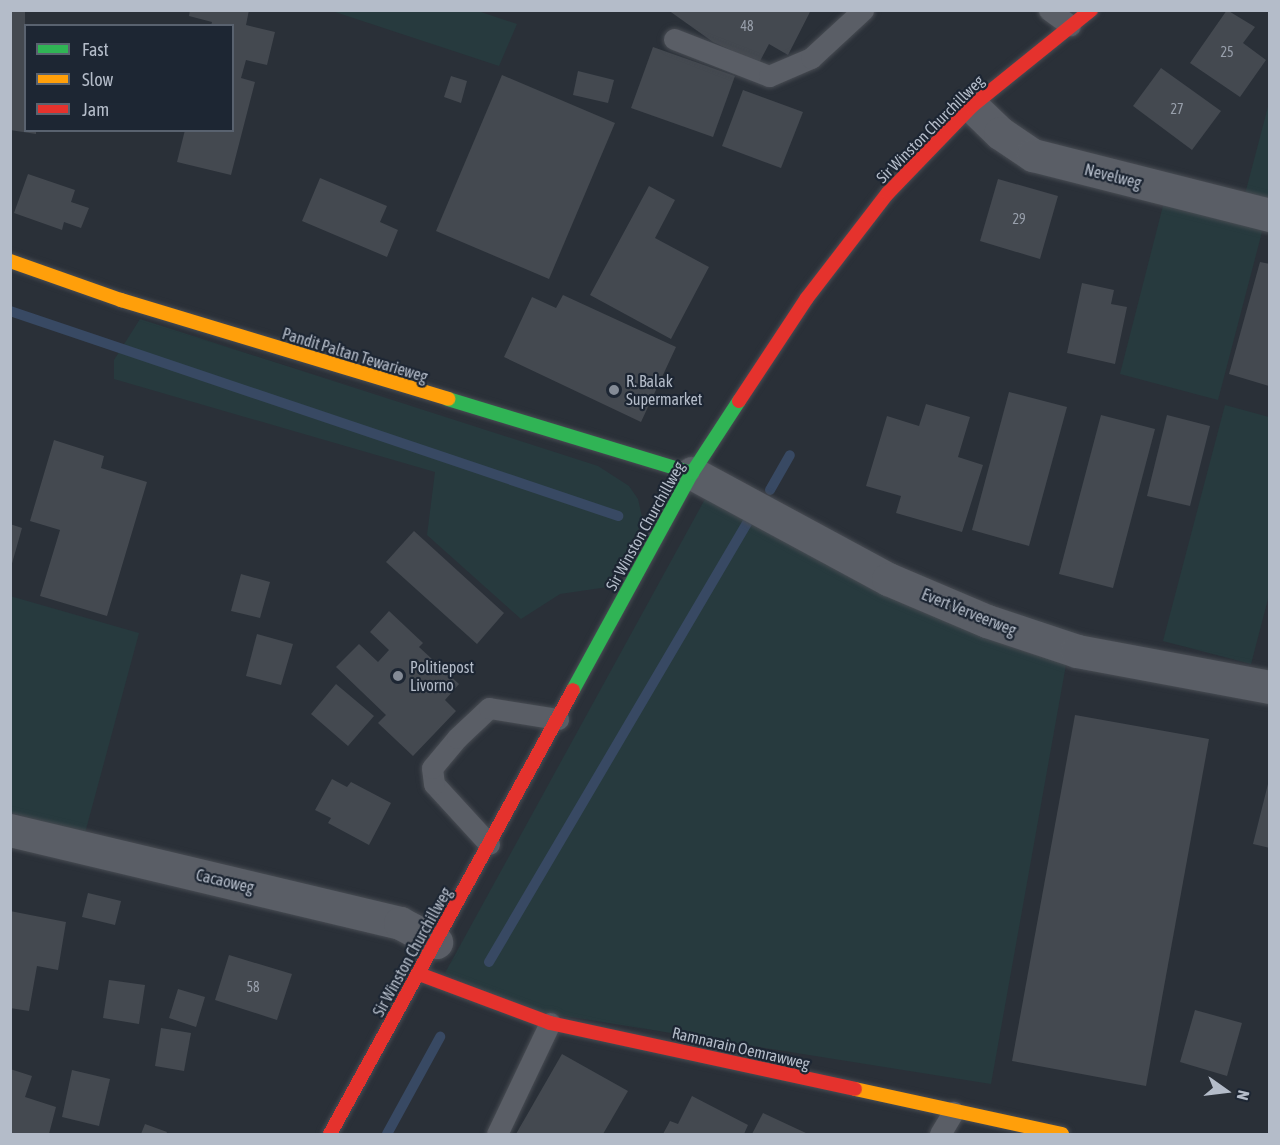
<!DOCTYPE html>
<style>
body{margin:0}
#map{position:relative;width:1280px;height:1145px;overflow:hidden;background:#2a3038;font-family:"Asap Condensed",sans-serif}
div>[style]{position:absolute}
.green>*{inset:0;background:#273a3e}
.stream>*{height:10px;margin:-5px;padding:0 5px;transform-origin:5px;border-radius:5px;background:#384963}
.building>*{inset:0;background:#444950}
.roads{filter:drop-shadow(0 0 2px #484c53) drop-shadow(0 0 2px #484c53)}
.lane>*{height:21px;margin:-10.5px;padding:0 10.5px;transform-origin:10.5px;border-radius:10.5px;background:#5a5e66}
.street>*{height:33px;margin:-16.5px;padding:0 16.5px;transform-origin:16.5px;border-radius:16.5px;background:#5a5e66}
.fast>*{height:14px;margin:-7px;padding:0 7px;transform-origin:7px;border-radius:7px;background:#30b455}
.slow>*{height:14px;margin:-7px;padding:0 7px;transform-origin:7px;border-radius:7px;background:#ff9f0a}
.jam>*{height:14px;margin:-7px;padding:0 7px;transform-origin:7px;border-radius:7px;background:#e5322d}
.dots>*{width:16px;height:16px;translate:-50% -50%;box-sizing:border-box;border:3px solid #1d2633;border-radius:50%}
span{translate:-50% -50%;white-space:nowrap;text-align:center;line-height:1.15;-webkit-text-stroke:4.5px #1d2633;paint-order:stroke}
.number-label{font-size:14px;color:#989fab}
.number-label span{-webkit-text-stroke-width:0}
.street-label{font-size:16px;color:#b4bcc9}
.poi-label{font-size:16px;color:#b4bcc9}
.left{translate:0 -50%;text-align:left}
.frame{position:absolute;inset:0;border:12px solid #b4bcc9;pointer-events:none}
.legend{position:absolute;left:24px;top:24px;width:210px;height:108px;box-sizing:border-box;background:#1d2633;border:2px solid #59626f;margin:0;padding:8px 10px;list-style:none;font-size:18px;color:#b4bcc9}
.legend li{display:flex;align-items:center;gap:12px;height:30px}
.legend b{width:30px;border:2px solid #59626f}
.north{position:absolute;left:1196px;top:1061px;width:60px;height:60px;-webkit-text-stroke:4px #1d2633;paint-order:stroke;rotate:104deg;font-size:16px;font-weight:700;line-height:24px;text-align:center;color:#b4bcc9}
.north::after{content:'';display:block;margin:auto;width:21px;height:27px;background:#b4bcc9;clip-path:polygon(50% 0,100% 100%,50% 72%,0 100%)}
</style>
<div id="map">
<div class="green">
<div style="clip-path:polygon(332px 11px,478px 11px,517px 24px,499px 66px)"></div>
<div style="clip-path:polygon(1269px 103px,1269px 205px,1244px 198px)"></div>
<div style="clip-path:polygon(1164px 202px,1263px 228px,1218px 400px,1120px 374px)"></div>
<div style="clip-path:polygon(140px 319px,598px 466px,629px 486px,638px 499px,643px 521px,608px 587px,560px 594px,521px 619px,427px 535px,435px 472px,114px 379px,114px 360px)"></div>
<div style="clip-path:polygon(1225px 405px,1269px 417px,1269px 595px,1251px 664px,1163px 641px)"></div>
<div style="clip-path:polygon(710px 490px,1067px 659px,991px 1084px,527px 1010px,445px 973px)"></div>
<div style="clip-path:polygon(10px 596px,139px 633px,85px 833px,11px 813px)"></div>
</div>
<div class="stream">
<div style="left:10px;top:311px;width:642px;rotate:18.63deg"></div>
<div style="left:770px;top:490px;width:40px;rotate:-60.3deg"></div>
<div style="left:489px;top:962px;width:521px;rotate:-59.55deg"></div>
<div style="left:387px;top:1134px;width:111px;rotate:-61.3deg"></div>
</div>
<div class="building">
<div style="clip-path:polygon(10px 10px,25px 10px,26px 130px,36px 130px,36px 134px,10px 130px)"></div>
<div style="clip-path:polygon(190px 10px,249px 10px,246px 25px,275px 32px,267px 65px,246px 60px,241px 78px,255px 82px,231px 175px,177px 162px,185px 130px,232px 130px,232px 26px,211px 26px,212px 22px,189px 16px)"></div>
<div style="clip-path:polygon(668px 10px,811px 10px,788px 55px,769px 44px,759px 63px,713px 42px)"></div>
<div style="clip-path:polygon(1227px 10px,1255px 27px,1243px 43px,1266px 60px,1240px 97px,1190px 63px)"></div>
<div style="clip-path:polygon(653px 47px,735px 76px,713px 137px,631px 108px)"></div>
<div style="clip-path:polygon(1161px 68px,1221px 111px,1192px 150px,1133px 106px)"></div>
<div style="clip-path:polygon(578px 71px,614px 80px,608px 103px,573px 95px)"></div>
<div style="clip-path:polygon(502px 75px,615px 123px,549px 279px,436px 231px)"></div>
<div style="clip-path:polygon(451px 76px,467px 81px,461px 103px,444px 97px)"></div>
<div style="clip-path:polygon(743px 90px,803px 112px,781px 168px,722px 146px)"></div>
<div style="clip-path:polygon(28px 174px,75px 190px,71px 202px,89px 208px,81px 228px,64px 222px,62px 230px,14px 213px)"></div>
<div style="clip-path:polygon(320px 178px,387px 206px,380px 222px,398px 230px,387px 257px,302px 221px)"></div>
<div style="clip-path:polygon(998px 179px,1058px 196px,1040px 259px,980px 241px)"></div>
<div style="clip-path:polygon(649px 186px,675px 200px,655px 238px,709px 267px,671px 339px,590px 295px)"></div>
<div style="clip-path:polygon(1260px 262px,1270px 264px,1269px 386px,1229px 374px)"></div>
<div style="clip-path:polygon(1082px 283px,1114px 290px,1111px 304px,1127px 307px,1115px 364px,1067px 353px)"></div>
<div style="clip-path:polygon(563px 295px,676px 347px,641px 422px,504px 357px,532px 297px,556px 308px)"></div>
<div style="clip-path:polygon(1009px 392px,1067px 407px,1029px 546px,972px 530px)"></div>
<div style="clip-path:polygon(926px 404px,970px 417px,958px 457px,983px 465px,962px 532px,896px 513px,901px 496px,866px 486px,887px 416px,919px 426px)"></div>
<div style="clip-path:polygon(1101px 415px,1155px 429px,1113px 588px,1059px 574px)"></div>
<div style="clip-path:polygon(1167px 415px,1210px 426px,1190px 506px,1147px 496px)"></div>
<div style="clip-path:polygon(54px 440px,104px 456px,101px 468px,147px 482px,107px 616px,40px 596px,60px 530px,30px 521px)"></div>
<div style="clip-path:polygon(10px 524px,22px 528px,11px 567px,10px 567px)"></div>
<div style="clip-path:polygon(414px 531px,504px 613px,477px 644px,386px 562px)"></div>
<div style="clip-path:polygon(241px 574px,270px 582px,260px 618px,231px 611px)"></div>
<div style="clip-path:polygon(389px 611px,423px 643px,419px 647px,459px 684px,445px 700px,456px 711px,413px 756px,378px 723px,386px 715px,336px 667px,359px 644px,378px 662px,389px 650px,370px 632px)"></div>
<div style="clip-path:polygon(257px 634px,293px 644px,281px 685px,246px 676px)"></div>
<div style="clip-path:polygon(336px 684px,374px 716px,348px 746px,311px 714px)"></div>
<div style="clip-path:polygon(1075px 715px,1209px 739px,1146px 1086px,1012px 1061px)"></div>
<div style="clip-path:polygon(332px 779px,347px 787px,351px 782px,391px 803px,369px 845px,328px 823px,331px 818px,315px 810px)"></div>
<div style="clip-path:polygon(1269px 780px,1270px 780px,1270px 848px,1253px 844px)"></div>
<div style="clip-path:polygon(88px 893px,121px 901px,115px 925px,82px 917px)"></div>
<div style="clip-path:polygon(10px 911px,66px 922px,58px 970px,37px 966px,29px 1011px,10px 1008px)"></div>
<div style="clip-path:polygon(229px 955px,292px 974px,277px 1020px,215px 1000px)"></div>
<div style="clip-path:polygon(109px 980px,145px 985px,139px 1024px,103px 1018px)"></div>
<div style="clip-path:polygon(178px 989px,205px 997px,196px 1027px,169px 1018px)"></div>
<div style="clip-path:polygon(1195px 1010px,1242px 1023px,1227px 1076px,1180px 1062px)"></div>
<div style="clip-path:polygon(161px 1028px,191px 1033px,184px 1071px,155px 1066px)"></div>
<div style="clip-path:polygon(562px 1054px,628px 1091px,603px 1134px,516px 1134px)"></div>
<div style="clip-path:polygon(10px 1069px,32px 1076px,25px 1097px,56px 1107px,49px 1134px,10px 1134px)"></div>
<div style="clip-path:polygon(72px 1070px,110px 1079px,99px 1126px,62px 1117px)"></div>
<div style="clip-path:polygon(692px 1096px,748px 1125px,744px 1134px,663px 1134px,670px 1121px,678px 1124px)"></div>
<div style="clip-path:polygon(763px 1113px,808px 1134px,752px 1134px)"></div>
<div style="clip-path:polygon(145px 1124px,167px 1132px,166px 1134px,141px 1134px)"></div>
</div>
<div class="roads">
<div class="lane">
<div style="left:1049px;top:10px;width:26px;rotate:36deg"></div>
<div style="left:674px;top:39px;width:102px;rotate:21.3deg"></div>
<div style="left:769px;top:76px;width:46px;rotate:-23.2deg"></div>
<div style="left:811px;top:58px;width:71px;rotate:-42.7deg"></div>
<div style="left:489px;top:844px;width:81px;rotate:-132.5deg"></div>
<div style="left:434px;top:784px;width:16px;rotate:-97deg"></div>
<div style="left:432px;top:768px;width:39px;rotate:-50deg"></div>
<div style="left:457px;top:738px;width:44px;rotate:-43.2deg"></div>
<div style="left:489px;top:708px;width:70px;rotate:9.1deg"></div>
<div style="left:497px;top:1134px;width:123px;rotate:-64.5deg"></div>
<div style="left:940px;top:1134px;width:26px;rotate:-59deg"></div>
</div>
<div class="street">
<div style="left:972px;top:106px;width:39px;rotate:44deg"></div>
<div style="left:1000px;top:133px;width:40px;rotate:34deg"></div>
<div style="left:1033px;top:155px;width:244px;rotate:14.2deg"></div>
<div style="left:692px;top:473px;width:223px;rotate:28.4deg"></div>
<div style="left:888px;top:579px;width:108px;rotate:23deg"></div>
<div style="left:987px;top:621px;width:95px;rotate:18.4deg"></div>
<div style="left:1077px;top:651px;width:196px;rotate:10.6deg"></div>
<div style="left:10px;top:830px;width:401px;rotate:13.4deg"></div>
<div style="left:400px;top:923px;width:41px;rotate:27.8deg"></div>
</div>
<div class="fast">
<div style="left:448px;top:399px;width:255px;rotate:16.9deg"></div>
<div style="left:573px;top:690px;width:247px;rotate:-61.3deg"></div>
<div style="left:692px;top:473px;width:86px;rotate:-56.9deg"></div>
</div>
<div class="slow">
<div style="left:10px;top:261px;width:118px;rotate:19.4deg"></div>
<div style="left:121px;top:300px;width:342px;rotate:16.8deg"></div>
<div style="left:855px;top:1089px;width:212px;rotate:12.3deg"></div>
</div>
<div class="jam">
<div style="left:739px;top:401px;width:123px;rotate:-56.6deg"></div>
<div style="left:807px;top:298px;width:133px;rotate:-52.4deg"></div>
<div style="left:888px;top:193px;width:121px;rotate:-46deg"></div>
<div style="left:972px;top:106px;width:153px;rotate:-38.9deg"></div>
<div style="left:419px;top:974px;width:140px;rotate:20.5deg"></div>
<div style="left:550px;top:1023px;width:312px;rotate:12.2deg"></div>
<div style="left:330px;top:1134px;width:506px;rotate:-61.31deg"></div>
</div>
</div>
<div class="dots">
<div style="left:614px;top:390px;background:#848b96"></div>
<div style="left:398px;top:676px;background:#848b96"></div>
</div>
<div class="number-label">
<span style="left:747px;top:26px">48</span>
<span style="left:1227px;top:52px">25</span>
<span style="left:1177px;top:109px">27</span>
<span style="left:1019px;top:219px">29</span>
<span style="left:253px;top:987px">58</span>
</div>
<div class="street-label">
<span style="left:930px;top:129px;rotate:-45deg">Sir Winston Churchillweg</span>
<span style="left:1113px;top:176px;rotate:14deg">Nevelweg</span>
<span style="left:355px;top:355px;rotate:17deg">Pandit Paltan Tewarieweg</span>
<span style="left:645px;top:526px;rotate:-61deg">Sir Winston Churchillweg</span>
<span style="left:969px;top:612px;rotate:22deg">Evert Verveerweg</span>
<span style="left:225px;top:881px;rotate:13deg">Cacaoweg</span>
<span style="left:412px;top:952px;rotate:-61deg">Sir Winston Churchillweg</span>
<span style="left:741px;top:1048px;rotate:13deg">Ramnarain Oemrawweg</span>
</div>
<div class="poi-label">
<span class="left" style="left:626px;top:390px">R. Balak<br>Supermarket</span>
<span class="left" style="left:410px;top:676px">Politiepost<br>Livorno</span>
</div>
<div class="frame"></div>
<ul class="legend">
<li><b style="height:8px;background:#30b455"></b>Fast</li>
<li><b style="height:8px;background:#ff9f0a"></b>Slow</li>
<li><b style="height:8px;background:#e5322d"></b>Jam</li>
</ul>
<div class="north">N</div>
</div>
